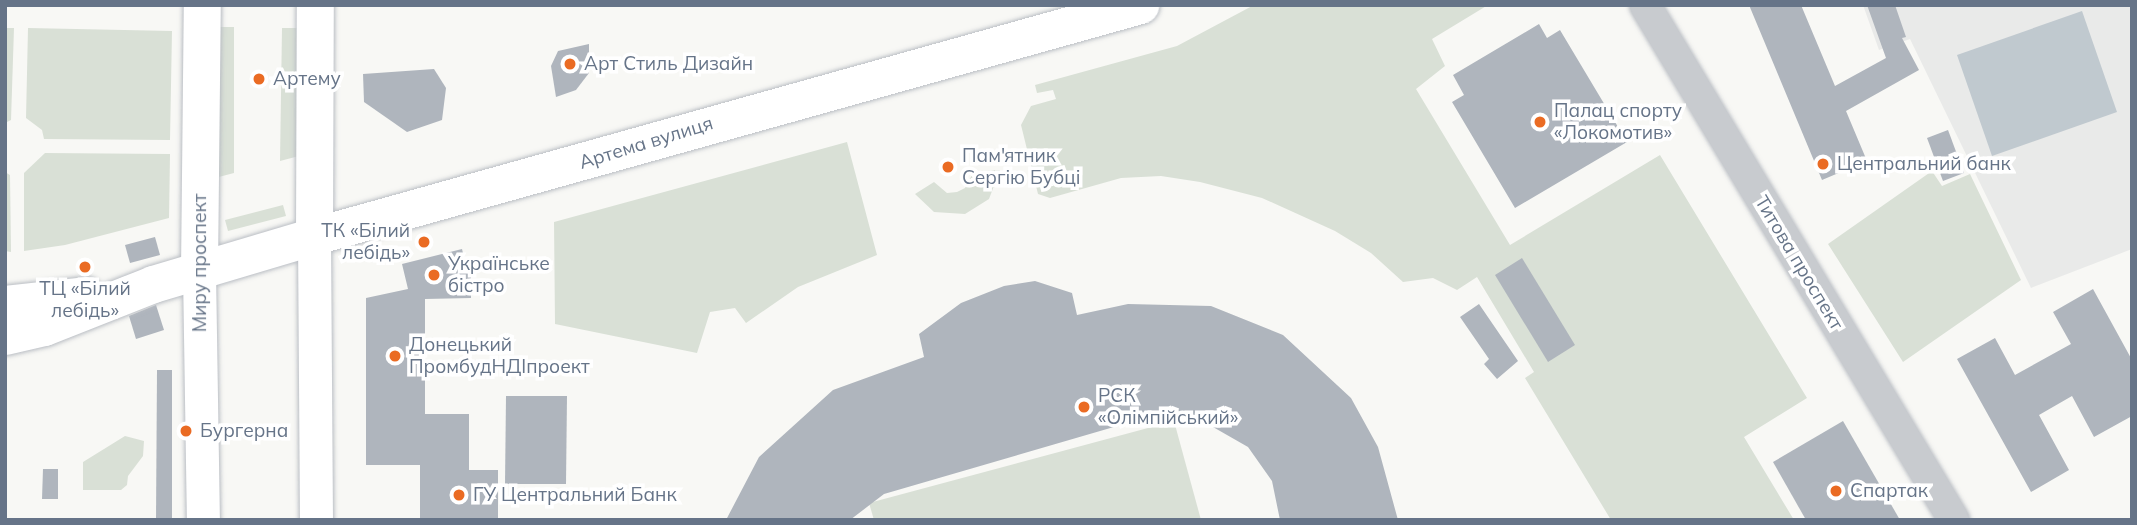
<!DOCTYPE html>
<meta charset="utf-8">
<style>
body{margin:0}
#map{position:relative;width:2137px;height:525px;overflow:hidden;background:#f8f8f5;font-family:Mulish,sans-serif}
div>[style]{position:absolute}
.built>*{inset:0;background:#e9eae9}
.green>*{inset:0;background:#d9e0d6}
.water>*{inset:0;background:#c0c9cf}
.building>*{inset:0;background:#afb5bd}
.roads{filter:drop-shadow(0 0 2px #babec4) drop-shadow(0 0 2px #babec4)}
.tertiary>*{height:30px;margin:-15px;padding:0 15px;transform-origin:15px;border-radius:15px;background:#c8cbcf}
.secondary>*{height:33px;margin:-16.5px;padding:0 16.5px;transform-origin:16.5px;border-radius:16.5px;background:#fff}
.primary>*{height:37px;margin:-18.5px;padding:0 18.5px;transform-origin:18.5px;border-radius:18.5px;background:#fff}
.dots>*{width:19px;height:19px;translate:-50% -50%;box-sizing:border-box;border:4px solid #fff;border-radius:50%}
span{translate:-50% -50%;white-space:nowrap;text-align:center;line-height:1.15;-webkit-text-stroke:7px #fff;paint-order:stroke}
.poi-label{font-size:19px;color:#667488}
.left{translate:0 -50%;text-align:left}
.right{translate:-100% -50%;text-align:right}
.street-label{font-size:19px;color:#667488}
.frame{position:absolute;inset:0;border:7px solid #667488;pointer-events:none}
</style>
<div id="map">
<div class="built">
<div style="clip-path:polygon(1863px 5px,2132px 5px,2132px 249px,2031px 288px,1910px 39px,1879px 50px)"></div>
</div>
<div class="green">
<div style="clip-path:polygon(1254px 5px,1488px 5px,1432px 39px,1445px 66px,1416px 89px,1510px 245px,1660px 155px,1807px 398px,1744px 437px,1794px 520px,1611px 520px,1525px 378px,1534px 372px,1477px 277px,1457px 290px,1433px 278px,1403px 282px,1371px 253px,1335px 231px,1262px 198px,1200px 182px,1161px 176px,1121px 178px,1050px 198px,1038px 194px,1021px 125px,1031px 106px,1056px 99px,1053px 90px,1037px 93px,1035px 85px,1177px 46px)"></div>
<div style="clip-path:polygon(215px 27px,234px 27px,234px 173px,211px 179px)"></div>
<div style="clip-path:polygon(5px 28px,14px 28px,11px 120px,5px 123px)"></div>
<div style="clip-path:polygon(28px 28px,172px 31px,170px 140px,44px 139px,42px 130px,26px 118px)"></div>
<div style="clip-path:polygon(282px 28px,300px 28px,299px 156px,280px 161px)"></div>
<div style="clip-path:polygon(847px 142px,877px 255px,798px 287px,746px 323px,735px 308px,710px 312px,697px 353px,555px 324px,554px 222px)"></div>
<div style="clip-path:polygon(45px 153px,170px 154px,169px 218px,65px 245px,24px 251px,24px 173px)"></div>
<div style="clip-path:polygon(1000px 170px,989px 199px,965px 214px,934px 212px,915px 194px,934px 182px,947px 193px,957px 192px,965px 188px,974px 171px)"></div>
<div style="clip-path:polygon(1932px 171px,1942px 186px,1970px 174px,2021px 280px,1903px 362px,1828px 244px)"></div>
<div style="clip-path:polygon(5px 172px,10px 175px,11px 252px,5px 251px)"></div>
<div style="clip-path:polygon(283px 205px,286px 216px,228px 231px,225px 220px)"></div>
<div style="clip-path:polygon(1174px 421px,1201px 520px,874px 520px,869px 503px)"></div>
<div style="clip-path:polygon(125px 436px,144px 441px,143px 456px,128px 476px,127px 485px,121px 490px,83px 490px,83px 462px)"></div>
</div>
<div class="water">
<div style="clip-path:polygon(2082px 11px,2117px 112px,1992px 156px,1957px 55px)"></div>
</div>
<div class="building">
<div style="clip-path:polygon(1749px 5px,1801px 5px,1835px 86px,1886px 58px,1867px 5px,1895px 5px,1906px 37px,1902px 38px,1919px 70px,1846px 111px,1867px 161px,1822px 180px)"></div>
<div style="clip-path:polygon(1539px 24px,1547px 38px,1560px 30px,1627px 142px,1515px 208px,1452px 102px,1464px 95px,1453px 75px)"></div>
<div style="clip-path:polygon(589px 44px,589px 73px,576px 90px,556px 97px,551px 66px,558px 51px)"></div>
<div style="clip-path:polygon(434px 69px,446px 88px,442px 120px,407px 132px,364px 102px,363px 74px)"></div>
<div style="clip-path:polygon(1948px 130px,1964px 173px,1943px 181px,1927px 138px)"></div>
<div style="clip-path:polygon(155px 237px,160px 255px,130px 263px,125px 245px)"></div>
<div style="clip-path:polygon(462px 249px,468px 274px,471px 272px,471px 298px,425px 299px,425px 414px,469px 414px,469px 470px,498px 470px,498px 520px,420px 520px,420px 465px,366px 465px,366px 298px,408px 289px,402px 264px)"></div>
<div style="clip-path:polygon(1522px 258px,1575px 345px,1548px 362px,1495px 275px)"></div>
<div style="clip-path:polygon(1035px 281px,1072px 293px,1077px 315px,1128px 304px,1211px 306px,1283px 335px,1351px 398px,1378px 447px,1398px 520px,1280px 520px,1272px 481px,1248px 447px,1206px 423px,1155px 415px,884px 494px,850px 520px,726px 520px,759px 457px,833px 390px,924px 357px,919px 334px,961px 303px,1004px 286px)"></div>
<div style="clip-path:polygon(2093px 289px,2132px 360px,2132px 416px,2094px 437px,2072px 396px,2039px 415px,2069px 470px,2031px 492px,1957px 359px,1995px 338px,2015px 375px,2071px 344px,2053px 312px)"></div>
<div style="clip-path:polygon(1479px 304px,1518px 361px,1497px 379px,1484px 364px,1489px 359px,1460px 317px)"></div>
<div style="clip-path:polygon(156px 305px,164px 330px,136px 339px,129px 316px)"></div>
<div style="clip-path:polygon(157px 370px,172px 370px,172px 520px,156px 520px)"></div>
<div style="clip-path:polygon(506px 396px,567px 396px,566px 484px,505px 484px)"></div>
<div style="clip-path:polygon(1843px 421px,1900px 520px,1806px 520px,1773px 462px)"></div>
<div style="clip-path:polygon(43px 469px,58px 469px,58px 499px,42px 499px)"></div>
</div>
<div class="roads">
<div class="tertiary">
<div style="left:1645px;top:5px;width:601px;rotate:59.04deg"></div>
</div>
<div class="secondary">
<div style="left:314px;top:236px;width:284px;rotate:89.6deg"></div>
<div style="left:199px;top:271px;width:249px;rotate:89.1deg"></div>
</div>
<div class="primary">
<div style="left:314px;top:236px;width:231px;rotate:-89.8deg"></div>
<div style="left:199px;top:271px;width:266px;rotate:-89.4deg"></div>
<div style="left:5px;top:304px;width:81px;rotate:-6.3deg"></div>
<div style="left:5px;top:336px;width:40px;rotate:-13deg"></div>
<div style="left:44px;top:327px;width:117px;rotate:-21.5deg"></div>
<div style="left:153px;top:284px;width:168px;rotate:-16.6deg"></div>
<div style="left:314px;top:236px;width:858px;rotate:-15.62deg"></div>
</div>
</div>
<div class="dots">
<div style="left:570px;top:64px;background:#ea6b23"></div>
<div style="left:259px;top:79px;background:#ea6b23"></div>
<div style="left:1540px;top:122px;background:#ea6b23"></div>
<div style="left:1823px;top:164px;background:#ea6b23"></div>
<div style="left:948px;top:167px;background:#ea6b23"></div>
<div style="left:424px;top:242px;background:#ea6b23"></div>
<div style="left:85px;top:267px;background:#ea6b23"></div>
<div style="left:434px;top:275px;background:#ea6b23"></div>
<div style="left:395px;top:356px;background:#ea6b23"></div>
<div style="left:1084px;top:407px;background:#ea6b23"></div>
<div style="left:186px;top:431px;background:#ea6b23"></div>
<div style="left:1836px;top:491px;background:#ea6b23"></div>
<div style="left:459px;top:495px;background:#ea6b23"></div>
</div>
<div class="poi-label">
<span class="left" style="left:584px;top:64px">Арт Стиль Дизайн</span>
<span class="left" style="left:273px;top:79px">Артему</span>
<span class="left" style="left:1554px;top:122px">Палац спорту<br>«Локомотив»</span>
<span class="left" style="left:962px;top:167px">Пам'ятник<br>Сергію Бубці</span>
<span class="left" style="left:1837px;top:164px">Центральний банк</span>
<span class="right" style="left:410px;top:242px">ТК «Білий<br>лебідь»</span>
<span class="left" style="left:448px;top:275px">Українське<br>бістро</span>
<span style="left:85px;top:300px">ТЦ «Білий<br>лебідь»</span>
<span class="left" style="left:409px;top:356px">Донецький<br>ПромбудНДІпроект</span>
<span class="left" style="left:1098px;top:407px">РСК<br>«Олімпійський»</span>
<span class="left" style="left:200px;top:431px">Бургерна</span>
<span class="left" style="left:1850px;top:491px">Спартак</span>
<span class="left" style="left:473px;top:495px">ГУ Центральний Банк</span>
</div>
<div class="street-label">
<span style="left:646px;top:143px;rotate:-17deg">Артема вулиця</span>
<span style="left:200px;top:263px;rotate:-90deg">Миру проспект</span>
<span style="left:1799px;top:263px;rotate:59deg">Титова проспект</span>
</div>
<div class="frame"></div>
</div>
